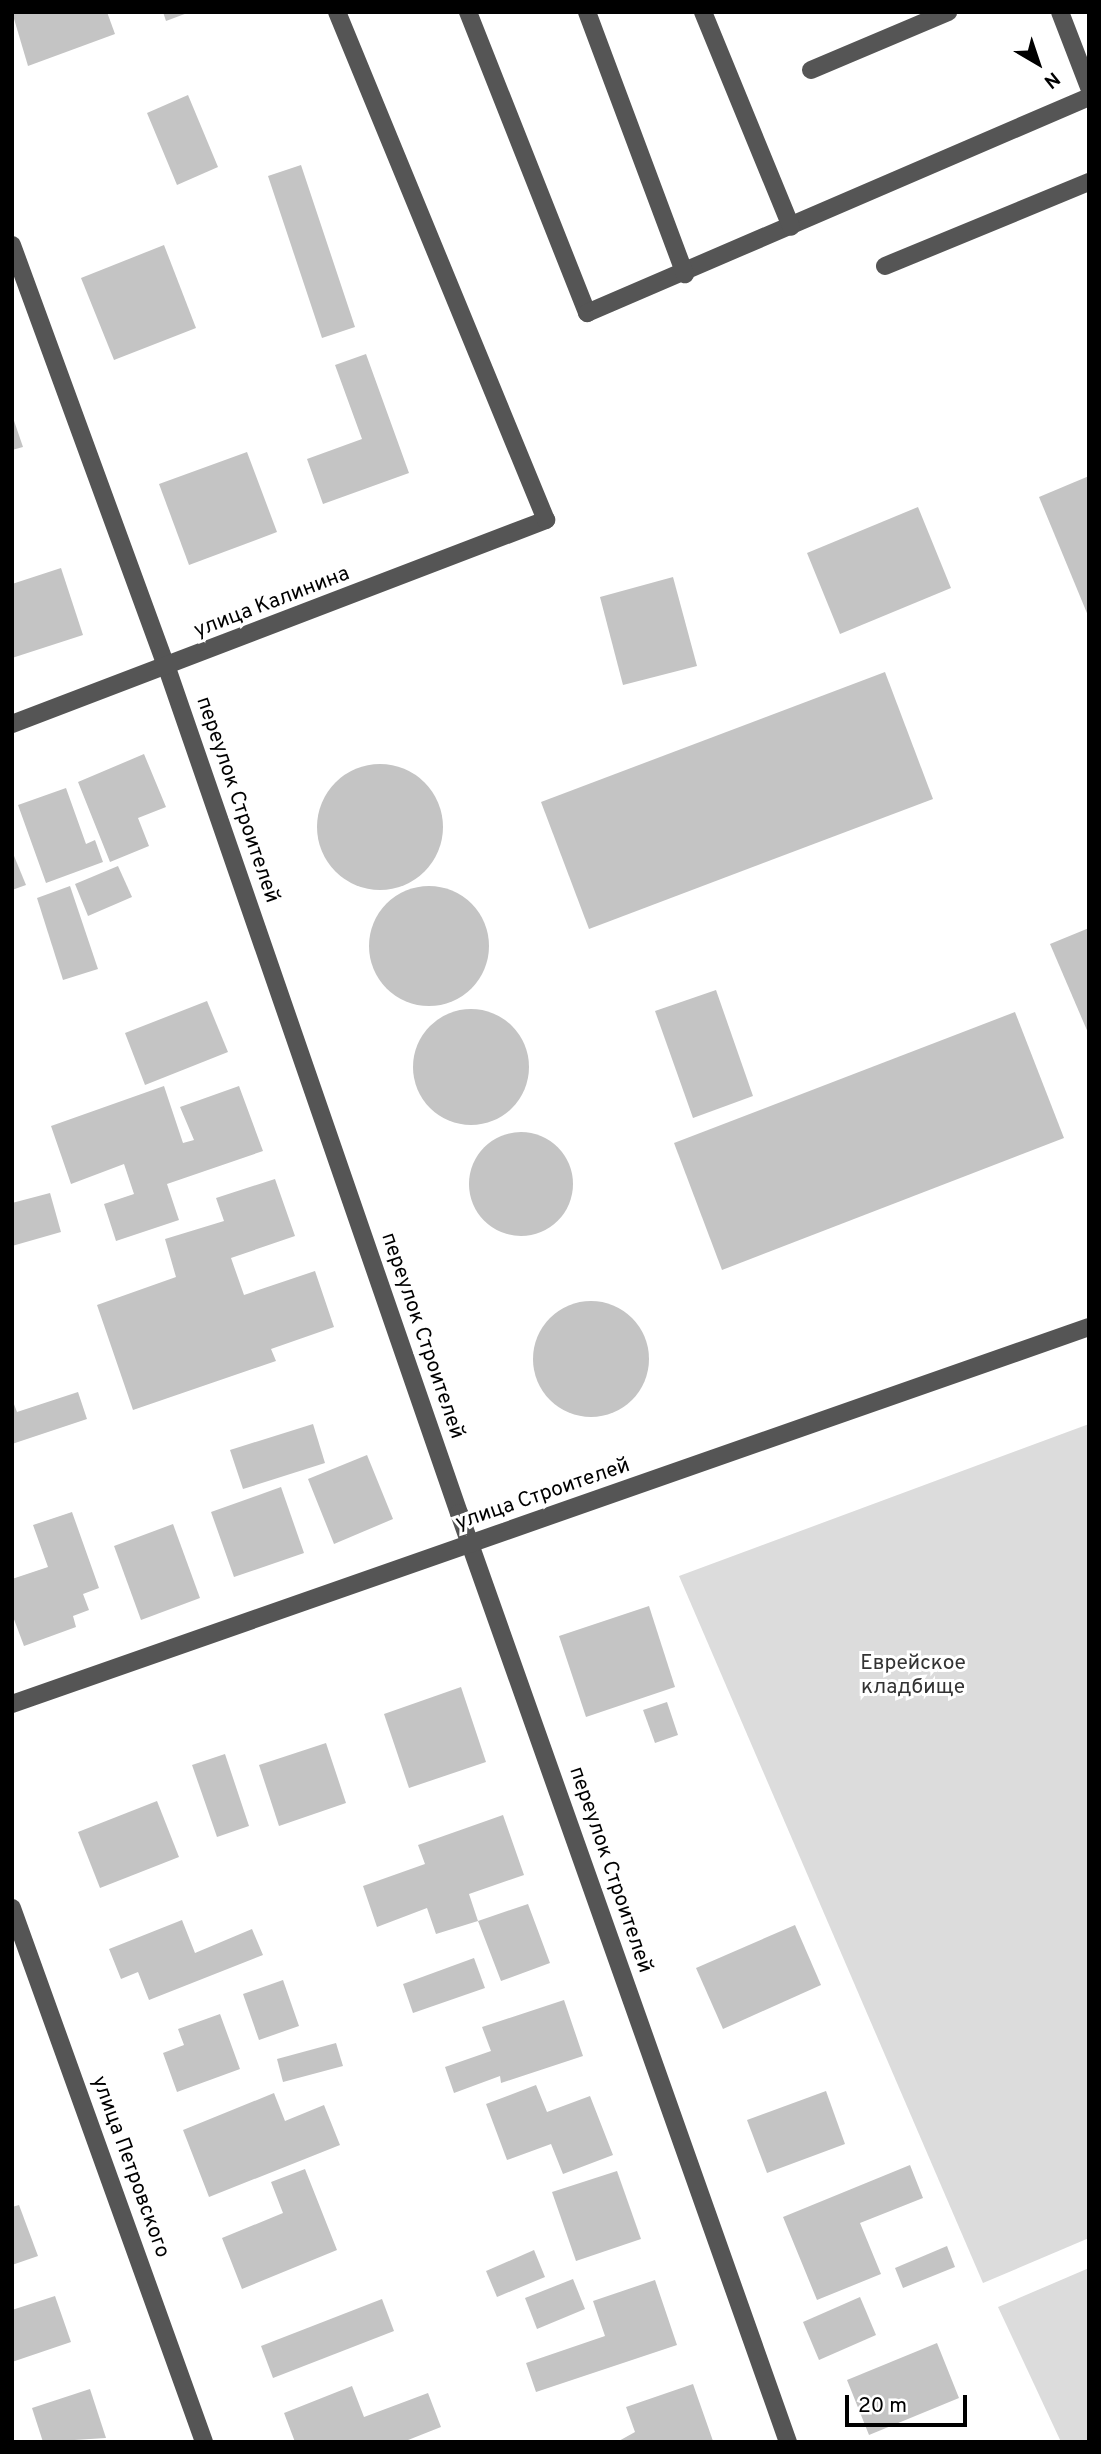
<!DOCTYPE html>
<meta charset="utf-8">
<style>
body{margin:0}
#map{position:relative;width:1101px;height:2454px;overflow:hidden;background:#fff;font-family:Overpass,sans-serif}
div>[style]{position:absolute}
.green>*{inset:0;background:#dcdcdc}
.building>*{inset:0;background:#c4c4c4}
.round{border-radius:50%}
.minor>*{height:18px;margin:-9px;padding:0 9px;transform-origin:9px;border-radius:9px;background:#555}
span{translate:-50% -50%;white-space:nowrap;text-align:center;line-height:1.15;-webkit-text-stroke:6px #fff;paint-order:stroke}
.street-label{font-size:21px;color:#000}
.park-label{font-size:21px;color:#333}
.frame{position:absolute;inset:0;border:14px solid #000;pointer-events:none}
.north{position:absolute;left:1003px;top:28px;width:70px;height:70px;-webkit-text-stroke:5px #fff;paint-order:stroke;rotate:141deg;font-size:19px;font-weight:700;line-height:28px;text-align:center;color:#000}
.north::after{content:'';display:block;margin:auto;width:24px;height:32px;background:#000;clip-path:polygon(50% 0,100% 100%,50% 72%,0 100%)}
.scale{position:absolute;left:845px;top:2395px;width:122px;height:32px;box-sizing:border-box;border:4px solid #000;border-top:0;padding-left:9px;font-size:21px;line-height:24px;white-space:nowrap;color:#000;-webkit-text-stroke:5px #fff;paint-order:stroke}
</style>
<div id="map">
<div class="green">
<div style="clip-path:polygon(1089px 1424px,1089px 2238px,983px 2283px,679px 1576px)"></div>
<div style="clip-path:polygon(1089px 2268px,1089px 2442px,1061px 2442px,998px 2307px)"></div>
</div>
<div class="building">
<div style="clip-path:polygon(12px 12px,107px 12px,115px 34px,28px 66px)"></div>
<div style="clip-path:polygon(163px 12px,190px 12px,166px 21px)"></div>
<div style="clip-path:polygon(188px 95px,218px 167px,177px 185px,147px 113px)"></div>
<div style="clip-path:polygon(301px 165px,355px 327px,322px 338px,268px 176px)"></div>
<div style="clip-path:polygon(164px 245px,196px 328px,114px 360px,81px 278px)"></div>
<div style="clip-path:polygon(366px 354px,409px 473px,323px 504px,307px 459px,362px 439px,335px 365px)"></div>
<div style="clip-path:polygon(12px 415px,23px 447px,12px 450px)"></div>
<div style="clip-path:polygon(247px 452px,277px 532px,189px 565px,159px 484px)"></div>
<div style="clip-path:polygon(1089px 476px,1089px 618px,1039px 497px)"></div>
<div style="clip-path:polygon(918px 507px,951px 588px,840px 634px,807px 553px)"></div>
<div style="clip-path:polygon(61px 568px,83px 635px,12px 658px,12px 584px)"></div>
<div style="clip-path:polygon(673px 577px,697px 666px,623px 685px,600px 597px)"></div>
<div style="clip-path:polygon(885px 672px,933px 799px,589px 929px,541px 802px)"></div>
<div style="clip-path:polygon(144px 754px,166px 807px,138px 818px,149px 846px,110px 862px,78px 782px)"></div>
<div class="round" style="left:317px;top:764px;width:126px;height:126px"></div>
<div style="clip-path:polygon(66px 788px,86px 844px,95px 840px,103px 862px,46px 883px,18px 805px)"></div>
<div style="clip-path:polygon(12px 851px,26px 885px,12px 890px)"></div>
<div style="clip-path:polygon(118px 866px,132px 897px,88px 916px,75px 884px)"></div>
<div class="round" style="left:369px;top:886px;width:120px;height:120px"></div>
<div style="clip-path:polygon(70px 886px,98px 969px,63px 980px,37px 898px)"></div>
<div style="clip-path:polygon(1089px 928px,1089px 1035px,1050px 944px)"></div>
<div style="clip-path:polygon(716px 990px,753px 1096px,693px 1118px,655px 1011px)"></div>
<div style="clip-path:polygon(207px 1001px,228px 1052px,145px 1085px,125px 1033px)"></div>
<div class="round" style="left:413px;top:1009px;width:116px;height:116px"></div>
<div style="clip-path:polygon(1015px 1012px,1064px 1138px,722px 1270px,674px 1143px)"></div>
<div style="clip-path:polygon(164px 1086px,183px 1143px,194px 1140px,180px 1107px,239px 1086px,263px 1151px,167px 1184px,179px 1220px,116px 1241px,104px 1204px,134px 1194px,124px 1164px,71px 1184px,51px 1126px)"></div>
<div class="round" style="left:469px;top:1132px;width:104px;height:104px"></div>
<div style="clip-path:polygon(275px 1179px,295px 1236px,231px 1258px,244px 1295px,315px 1271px,334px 1327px,271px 1349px,276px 1361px,133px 1410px,97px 1305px,176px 1277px,165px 1239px,224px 1221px,216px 1198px)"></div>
<div style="clip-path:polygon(50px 1193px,61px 1232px,12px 1246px,12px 1203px)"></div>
<div class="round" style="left:533px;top:1301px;width:116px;height:116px"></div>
<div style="clip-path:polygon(78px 1392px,87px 1419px,12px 1444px,12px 1399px,17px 1412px)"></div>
<div style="clip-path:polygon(313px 1424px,325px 1463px,243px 1489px,230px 1450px)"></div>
<div style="clip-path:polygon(367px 1455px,393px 1519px,334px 1544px,308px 1479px)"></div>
<div style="clip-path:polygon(281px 1487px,304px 1553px,234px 1577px,211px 1512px)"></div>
<div style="clip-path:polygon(72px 1512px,99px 1588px,83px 1594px,89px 1610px,73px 1616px,76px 1627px,24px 1646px,12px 1614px,12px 1579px,48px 1567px,33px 1525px)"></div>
<div style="clip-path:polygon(173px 1524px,200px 1598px,141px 1620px,114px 1546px)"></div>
<div style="clip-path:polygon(649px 1606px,675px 1687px,586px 1717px,559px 1636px)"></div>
<div style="clip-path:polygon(461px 1687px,486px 1762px,409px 1788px,384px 1714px)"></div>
<div style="clip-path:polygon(667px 1702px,678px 1735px,655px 1743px,643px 1710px)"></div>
<div style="clip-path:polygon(326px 1743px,346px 1803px,279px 1826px,259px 1765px)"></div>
<div style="clip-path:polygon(225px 1754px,249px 1826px,217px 1837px,192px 1765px)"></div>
<div style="clip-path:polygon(157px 1801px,179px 1857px,100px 1888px,78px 1832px)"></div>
<div style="clip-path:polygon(503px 1815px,524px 1875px,469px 1894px,478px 1921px,528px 1904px,550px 1963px,501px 1981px,478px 1921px,436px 1934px,427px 1908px,377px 1927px,363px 1886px,425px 1864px,418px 1845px)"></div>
<div style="clip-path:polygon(182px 1920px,195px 1953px,252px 1929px,263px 1955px,149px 2000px,138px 1972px,121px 1979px,109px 1949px)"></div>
<div style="clip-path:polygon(795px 1925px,821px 1985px,723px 2029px,696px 1968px)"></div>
<div style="clip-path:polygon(474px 1958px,485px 1988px,413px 2013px,403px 1984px)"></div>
<div style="clip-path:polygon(283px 1980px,299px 2026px,259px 2040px,243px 1994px)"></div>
<div style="clip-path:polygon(564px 2000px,583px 2056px,501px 2083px,500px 2076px,454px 2093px,445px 2067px,491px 2051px,482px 2027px)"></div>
<div style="clip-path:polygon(220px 2014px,240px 2069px,177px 2092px,163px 2053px,184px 2045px,178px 2029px)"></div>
<div style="clip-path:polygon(336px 2043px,343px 2066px,283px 2082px,277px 2059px)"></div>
<div style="clip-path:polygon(536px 2085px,547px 2112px,590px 2096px,613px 2155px,563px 2174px,551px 2144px,507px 2160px,486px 2104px)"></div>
<div style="clip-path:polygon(826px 2091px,845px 2144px,767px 2173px,747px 2120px)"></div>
<div style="clip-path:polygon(274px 2093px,285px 2121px,324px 2105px,340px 2145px,209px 2197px,183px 2130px)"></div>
<div style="clip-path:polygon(910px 2165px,923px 2198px,860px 2223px,881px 2274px,817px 2300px,783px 2217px)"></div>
<div style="clip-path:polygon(305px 2169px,337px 2250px,242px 2289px,222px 2238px,283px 2213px,271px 2182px)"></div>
<div style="clip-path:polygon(617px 2171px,641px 2239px,576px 2261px,552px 2192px)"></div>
<div style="clip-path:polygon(19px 2205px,38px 2256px,12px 2265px,12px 2207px)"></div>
<div style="clip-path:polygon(947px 2246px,955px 2267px,903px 2288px,895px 2268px)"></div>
<div style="clip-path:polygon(534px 2250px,545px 2277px,497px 2297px,486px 2271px)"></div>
<div style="clip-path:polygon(573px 2279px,585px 2309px,537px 2329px,525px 2298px)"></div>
<div style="clip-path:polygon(655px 2280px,677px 2345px,536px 2392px,526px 2363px,605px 2336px,593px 2301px)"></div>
<div style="clip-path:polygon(55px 2296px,71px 2342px,12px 2362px,12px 2310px)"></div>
<div style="clip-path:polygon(860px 2297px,876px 2335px,819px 2360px,803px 2322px)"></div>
<div style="clip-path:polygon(382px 2299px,394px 2331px,273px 2378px,261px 2346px)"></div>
<div style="clip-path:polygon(937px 2343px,959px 2398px,869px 2435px,847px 2380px)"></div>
<div style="clip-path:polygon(693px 2384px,713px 2441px,617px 2442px,635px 2432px,626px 2407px)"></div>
<div style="clip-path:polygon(352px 2386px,364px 2417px,428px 2393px,441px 2427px,403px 2442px,295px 2442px,284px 2413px)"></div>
<div style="clip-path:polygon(90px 2389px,106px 2438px,43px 2442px,32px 2408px)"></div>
</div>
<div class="minor">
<div style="left:468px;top:12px;width:324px;rotate:68.4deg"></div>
<div style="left:587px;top:313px;width:546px;rotate:-23.28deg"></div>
<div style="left:587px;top:12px;width:280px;rotate:69.5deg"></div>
<div style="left:703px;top:12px;width:232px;rotate:67.7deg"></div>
<div style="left:1060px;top:12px;width:80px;rotate:68.9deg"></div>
<div style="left:811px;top:70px;width:149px;rotate:-22.9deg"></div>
<div style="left:12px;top:245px;width:451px;rotate:69.9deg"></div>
<div style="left:167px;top:668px;width:894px;rotate:70.94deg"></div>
<div style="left:459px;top:1513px;width:986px;rotate:70.5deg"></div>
<div style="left:885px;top:266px;width:221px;rotate:-22.4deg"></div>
<div style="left:12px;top:724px;width:572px;rotate:-20.91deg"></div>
<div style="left:546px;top:520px;width:549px;rotate:-112.36deg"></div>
<div style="left:12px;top:1704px;width:1141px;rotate:-19.29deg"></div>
<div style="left:12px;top:1908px;width:567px;rotate:70.22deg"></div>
</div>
<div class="street-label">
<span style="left:272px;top:603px;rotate:-21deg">улица Калинина</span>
<span style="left:237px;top:800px;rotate:71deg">переулок Строителей</span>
<span style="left:422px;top:1336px;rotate:71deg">переулок Строителей</span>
<span style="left:543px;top:1495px;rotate:-19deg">улица Строителей</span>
<span style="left:610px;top:1870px;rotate:71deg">переулок Строителей</span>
<span style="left:130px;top:2167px;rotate:70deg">улица Петровского</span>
</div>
<div class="park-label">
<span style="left:913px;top:1676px">Еврейское<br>кладбище</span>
</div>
<div class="frame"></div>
<div class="north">N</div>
<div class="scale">20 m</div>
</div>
